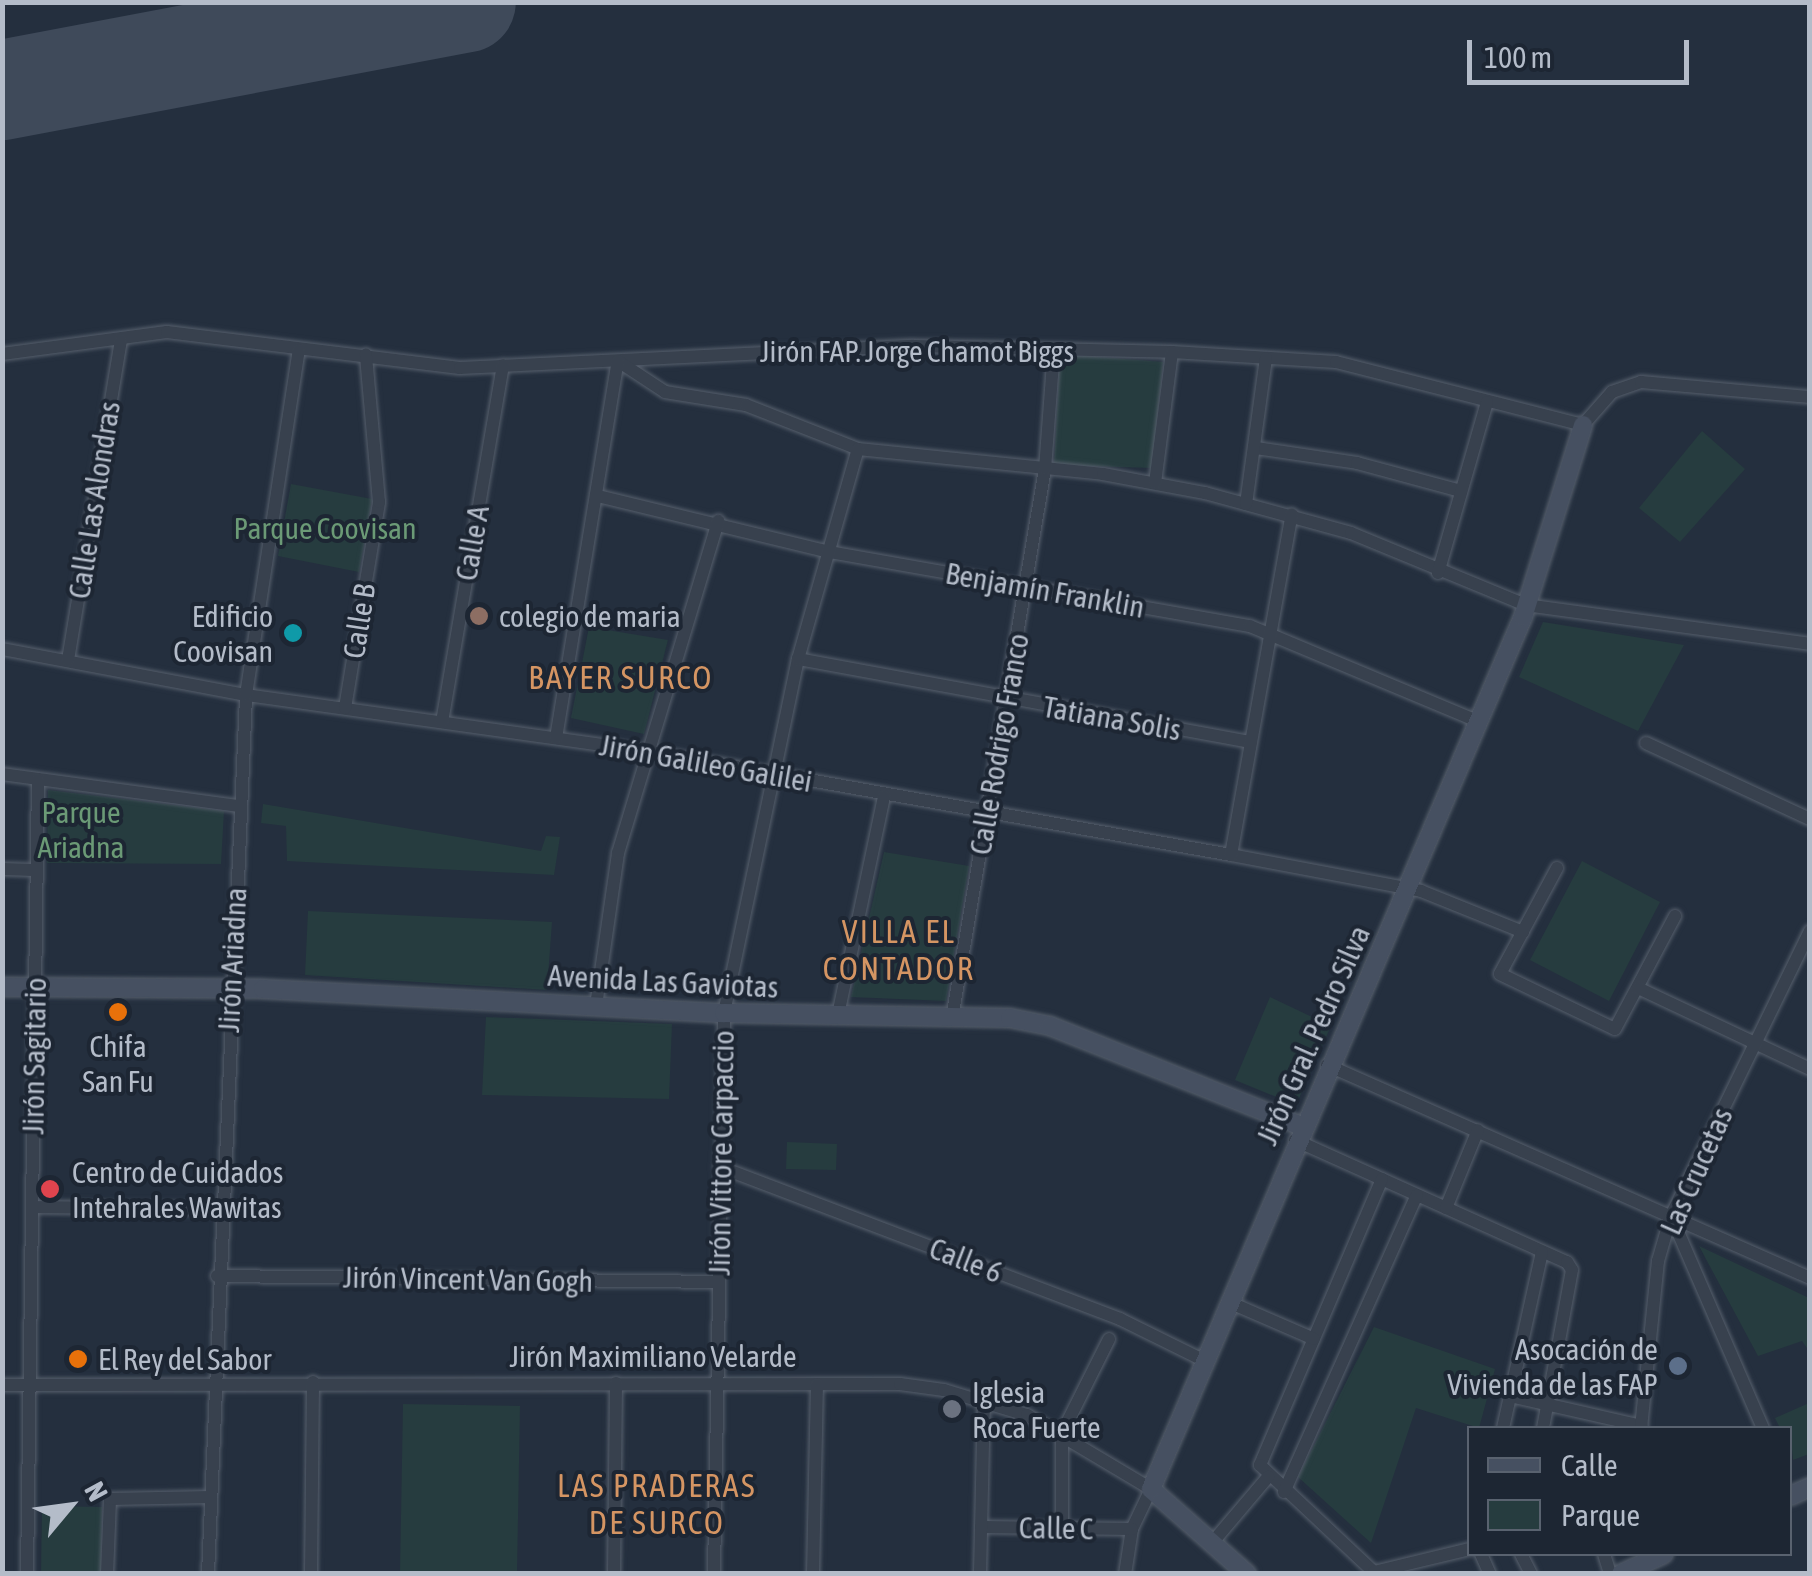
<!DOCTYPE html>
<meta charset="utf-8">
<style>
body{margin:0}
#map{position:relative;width:1812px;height:1576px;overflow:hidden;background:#242f3e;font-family:"Asap Condensed",sans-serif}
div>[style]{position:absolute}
.green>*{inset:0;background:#263c3f}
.taxiway>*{height:40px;margin:-20px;padding:0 20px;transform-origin:20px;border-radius:20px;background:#3f4a5a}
.runway>*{height:100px;margin:-50px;padding:0 50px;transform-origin:50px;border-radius:50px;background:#3f4a5a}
.roads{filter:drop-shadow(0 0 2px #565f6c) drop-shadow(0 0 2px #565f6c)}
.street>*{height:12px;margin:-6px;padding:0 6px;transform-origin:6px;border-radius:6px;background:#38414e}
.secondary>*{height:18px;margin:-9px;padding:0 9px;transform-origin:9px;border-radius:9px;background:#465061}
.dots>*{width:28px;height:28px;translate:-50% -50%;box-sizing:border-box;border:5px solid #1d2633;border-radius:50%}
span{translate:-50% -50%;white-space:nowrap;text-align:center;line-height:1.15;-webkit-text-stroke:8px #1d2633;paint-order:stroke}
.street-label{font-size:30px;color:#b4bcc9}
.park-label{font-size:30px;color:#6b9a76}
.poi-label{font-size:30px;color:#b4bcc9}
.right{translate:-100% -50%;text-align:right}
.left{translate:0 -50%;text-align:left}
.neighbourhood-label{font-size:32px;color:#d59563;letter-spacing:2.5px}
.frame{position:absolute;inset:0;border:5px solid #b4bcc9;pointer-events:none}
.legend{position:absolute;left:1467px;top:1426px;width:325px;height:130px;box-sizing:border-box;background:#1d2633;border:2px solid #59626f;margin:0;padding:12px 18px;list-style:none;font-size:30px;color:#b4bcc9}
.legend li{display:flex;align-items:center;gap:20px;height:50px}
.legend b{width:50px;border:2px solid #59626f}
.north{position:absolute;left:20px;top:1456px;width:100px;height:100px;-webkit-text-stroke:8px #1d2633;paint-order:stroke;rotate:61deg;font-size:28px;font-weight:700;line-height:40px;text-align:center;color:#b4bcc9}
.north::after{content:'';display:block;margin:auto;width:35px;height:45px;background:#b4bcc9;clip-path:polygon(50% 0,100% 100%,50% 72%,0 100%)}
.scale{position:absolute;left:1467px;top:40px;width:222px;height:45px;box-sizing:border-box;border:5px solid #b4bcc9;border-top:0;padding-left:12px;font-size:30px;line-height:35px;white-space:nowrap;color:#b4bcc9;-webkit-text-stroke:8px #1d2633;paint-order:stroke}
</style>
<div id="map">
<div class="green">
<div style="clip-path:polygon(1060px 354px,1163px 362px,1152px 468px,1054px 465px)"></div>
<div style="clip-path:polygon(1702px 431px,1745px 469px,1680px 542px,1639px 508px)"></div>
<div style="clip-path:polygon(291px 484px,372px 499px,359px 572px,278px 556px)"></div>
<div style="clip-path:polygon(1543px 622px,1684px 645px,1638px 731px,1519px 677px)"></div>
<div style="clip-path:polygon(589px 627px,668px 640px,644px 734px,571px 718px)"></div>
<div style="clip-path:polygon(48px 790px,224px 811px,221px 864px,47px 863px)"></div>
<div style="clip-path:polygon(263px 804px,541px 851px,546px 836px,560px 837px,554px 875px,287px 861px,286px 826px,261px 823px)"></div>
<div style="clip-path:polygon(884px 852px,969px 866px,946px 1001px,851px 997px)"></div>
<div style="clip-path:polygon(1582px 861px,1660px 902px,1609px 1001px,1530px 960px)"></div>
<div style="clip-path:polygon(308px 911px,552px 922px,547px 990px,305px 975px)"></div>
<div style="clip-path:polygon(1270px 997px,1331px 1026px,1296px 1105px,1235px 1080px)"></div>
<div style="clip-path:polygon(486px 1017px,672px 1024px,669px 1099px,482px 1095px)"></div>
<div style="clip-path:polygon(787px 1142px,837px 1144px,836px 1170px,786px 1169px)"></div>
<div style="clip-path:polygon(1699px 1246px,1809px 1298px,1809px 1351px,1802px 1341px,1758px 1356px)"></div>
<div style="clip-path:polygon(1374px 1327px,1495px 1369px,1479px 1428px,1416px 1408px,1371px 1543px,1298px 1477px)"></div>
<div style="clip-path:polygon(1809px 1403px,1809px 1454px,1793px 1460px,1790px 1428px,1780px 1428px,1775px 1418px)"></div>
<div style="clip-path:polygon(403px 1404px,520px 1406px,517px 1573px,400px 1573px)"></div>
<div style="clip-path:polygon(42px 1506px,102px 1507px,101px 1573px,41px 1574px)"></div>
</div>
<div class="taxiway">
<div style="left:2px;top:65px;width:100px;rotate:4deg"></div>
</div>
<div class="runway">
<div style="left:2px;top:90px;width:472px;rotate:-10.7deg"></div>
</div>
<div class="roads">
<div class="street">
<div style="left:2px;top:354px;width:166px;rotate:-7.6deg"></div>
<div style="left:167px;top:332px;width:295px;rotate:7deg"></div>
<div style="left:460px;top:368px;width:454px;rotate:-2.8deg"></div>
<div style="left:913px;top:346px;width:259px;rotate:1.3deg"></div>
<div style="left:1172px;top:352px;width:164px;rotate:3.5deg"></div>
<div style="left:1336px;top:362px;width:255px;rotate:14.3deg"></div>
<div style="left:1583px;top:425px;width:44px;rotate:-48.7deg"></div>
<div style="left:1612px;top:392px;width:31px;rotate:-19deg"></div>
<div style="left:1641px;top:382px;width:170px;rotate:5.1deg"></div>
<div style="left:618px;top:361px;width:56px;rotate:33.4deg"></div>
<div style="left:665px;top:392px;width:82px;rotate:9.1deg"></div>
<div style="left:746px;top:405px;width:120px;rotate:21.4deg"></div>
<div style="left:858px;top:449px;width:246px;rotate:5.8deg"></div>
<div style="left:1103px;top:474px;width:104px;rotate:10.6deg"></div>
<div style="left:1205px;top:493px;width:151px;rotate:15.3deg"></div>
<div style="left:1351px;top:533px;width:189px;rotate:22.4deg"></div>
<div style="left:1526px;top:605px;width:287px;rotate:7.8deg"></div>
<div style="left:1256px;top:448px;width:102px;rotate:8.4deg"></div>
<div style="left:1357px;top:463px;width:108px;rotate:15.1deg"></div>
<div style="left:1155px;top:483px;width:132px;rotate:-82.6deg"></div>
<div style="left:598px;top:496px;width:238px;rotate:13.6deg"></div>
<div style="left:829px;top:552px;width:427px;rotate:10deg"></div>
<div style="left:1250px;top:626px;width:248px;rotate:22.7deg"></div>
<div style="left:1246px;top:504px;width:147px;rotate:-82.2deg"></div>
<div style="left:1438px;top:573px;width:178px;rotate:-74deg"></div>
<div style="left:2px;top:649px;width:248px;rotate:10.7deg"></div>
<div style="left:246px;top:695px;width:404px;rotate:8deg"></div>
<div style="left:646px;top:751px;width:594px;rotate:10.08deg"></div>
<div style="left:1231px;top:855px;width:193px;rotate:10.7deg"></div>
<div style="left:1421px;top:891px;width:110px;rotate:21.9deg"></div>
<div style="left:798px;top:659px;width:460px;rotate:10.4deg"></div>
<div style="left:68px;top:660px;width:324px;rotate:-80.6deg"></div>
<div style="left:345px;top:708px;width:209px;rotate:-80.6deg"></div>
<div style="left:379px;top:502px;width:148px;rotate:-95.1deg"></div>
<div style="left:442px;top:722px;width:362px;rotate:-80.3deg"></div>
<div style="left:556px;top:738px;width:382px;rotate:-80.7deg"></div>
<div style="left:1646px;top:743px;width:181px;rotate:24.9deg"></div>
<div style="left:2px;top:774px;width:239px;rotate:7.7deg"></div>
<div style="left:1231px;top:855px;width:346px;rotate:-79.9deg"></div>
<div style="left:1557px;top:868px;width:120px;rotate:118.3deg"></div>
<div style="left:1500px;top:974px;width:127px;rotate:25.6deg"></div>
<div style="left:1615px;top:1029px;width:128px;rotate:-62deg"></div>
<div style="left:2px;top:869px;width:32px;rotate:2deg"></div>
<div style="left:1638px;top:988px;width:190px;rotate:25.2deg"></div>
<div style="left:596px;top:1006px;width:155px;rotate:-81.8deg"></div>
<div style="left:618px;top:853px;width:347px;rotate:-73.2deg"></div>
<div style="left:838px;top:1015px;width:224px;rotate:-78.1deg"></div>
<div style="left:952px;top:1018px;width:557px;rotate:-80.39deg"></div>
<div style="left:1045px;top:469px;width:120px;rotate:-85.7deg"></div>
<div style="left:1327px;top:1065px;width:528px;rotate:23.8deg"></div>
<div style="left:1295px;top:1140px;width:298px;rotate:24.2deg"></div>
<div style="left:1567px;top:1262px;width:9px;rotate:58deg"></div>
<div style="left:1572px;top:1270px;width:161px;rotate:100.4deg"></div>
<div style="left:720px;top:1167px;width:428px;rotate:20.8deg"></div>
<div style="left:1120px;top:1319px;width:97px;rotate:26.3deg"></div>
<div style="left:1382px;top:1179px;width:311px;rotate:113.1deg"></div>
<div style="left:1260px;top:1465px;width:156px;rotate:43.2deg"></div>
<div style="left:1374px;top:1572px;width:99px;rotate:-13.5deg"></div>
<div style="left:32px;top:1207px;width:188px;rotate:0.6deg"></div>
<div style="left:1446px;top:1208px;width:84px;rotate:-67.7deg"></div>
<div style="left:1672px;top:1218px;width:229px;rotate:66.6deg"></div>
<div style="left:217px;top:1276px;width:502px;rotate:0.68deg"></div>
<div style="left:1231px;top:1303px;width:90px;rotate:23.4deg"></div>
<div style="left:2px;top:1385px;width:898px;rotate:-0.06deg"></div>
<div style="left:900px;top:1384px;width:44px;rotate:7.8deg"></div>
<div style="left:944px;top:1390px;width:87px;rotate:16.8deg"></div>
<div style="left:1027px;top:1415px;width:144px;rotate:30.8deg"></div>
<div style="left:1151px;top:1489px;width:44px;rotate:115.4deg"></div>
<div style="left:1132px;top:1529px;width:46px;rotate:98.8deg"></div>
<div style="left:1510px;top:1396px;width:135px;rotate:12.8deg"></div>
<div style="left:1503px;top:1428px;width:180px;rotate:-77.5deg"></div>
<div style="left:1641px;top:1428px;width:168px;rotate:-84.2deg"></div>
<div style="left:1658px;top:1261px;width:47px;rotate:-73.9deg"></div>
<div style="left:1671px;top:1216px;width:317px;rotate:-64deg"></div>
<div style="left:1284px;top:1492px;width:325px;rotate:-65.9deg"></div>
<div style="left:981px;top:1527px;width:151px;rotate:0.8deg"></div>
<div style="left:1062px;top:1528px;width:95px;rotate:-90deg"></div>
<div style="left:1062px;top:1433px;width:105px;rotate:-63.4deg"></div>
<div style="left:1212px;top:1543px;width:87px;rotate:-49.7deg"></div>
<div style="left:1481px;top:1554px;width:22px;rotate:66deg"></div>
<div style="left:1521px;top:1554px;width:22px;rotate:63deg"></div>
<div style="left:1604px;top:1554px;width:21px;rotate:73deg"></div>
<div style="left:27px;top:1574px;width:795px;rotate:-89.21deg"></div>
<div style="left:107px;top:1574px;width:75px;rotate:-87.7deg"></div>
<div style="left:110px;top:1499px;width:101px;rotate:-1.1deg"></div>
<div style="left:208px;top:1574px;width:880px;rotate:-87.52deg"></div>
<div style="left:246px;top:695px;width:349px;rotate:-81.3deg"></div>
<div style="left:311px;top:1574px;width:192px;rotate:-89.4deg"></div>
<div style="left:614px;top:1574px;width:191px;rotate:-89.4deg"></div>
<div style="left:714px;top:1574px;width:561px;rotate:-88.98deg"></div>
<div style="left:724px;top:1013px;width:362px;rotate:-78.2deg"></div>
<div style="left:798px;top:659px;width:218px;rotate:-74.1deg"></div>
<div style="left:813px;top:1574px;width:190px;rotate:-88.8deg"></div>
<div style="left:980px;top:1574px;width:174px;rotate:-88.7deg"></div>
</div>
<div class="secondary">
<div style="left:2px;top:987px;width:261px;rotate:0.4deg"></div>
<div style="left:263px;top:989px;width:462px;rotate:3deg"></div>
<div style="left:724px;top:1013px;width:286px;rotate:1deg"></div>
<div style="left:1010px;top:1018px;width:41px;rotate:11.3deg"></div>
<div style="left:1050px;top:1026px;width:270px;rotate:21.7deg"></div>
<div style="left:1790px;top:1496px;width:22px;rotate:-24deg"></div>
<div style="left:1247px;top:1574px;width:128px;rotate:-138.5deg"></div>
<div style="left:1151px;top:1489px;width:948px;rotate:-66.9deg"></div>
<div style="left:1523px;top:617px;width:201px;rotate:-72.6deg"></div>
<div style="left:1621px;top:1574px;width:47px;rotate:-24.9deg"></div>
</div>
</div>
<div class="dots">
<div style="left:479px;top:616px;background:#8d6e63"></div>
<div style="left:293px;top:633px;background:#0f9aa8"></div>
<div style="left:118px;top:1012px;background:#e8710a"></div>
<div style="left:50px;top:1189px;background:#e0444e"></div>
<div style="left:78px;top:1359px;background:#e8710a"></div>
<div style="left:1678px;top:1366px;background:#5c6f8a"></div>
<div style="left:952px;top:1409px;background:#6b7280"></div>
</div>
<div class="street-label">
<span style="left:917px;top:351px">Jirón FAP. Jorge Chamot Biggs</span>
<span style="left:94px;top:500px;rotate:-81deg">Calle Las Alondras</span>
<span style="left:472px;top:543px;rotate:-80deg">Calle A</span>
<span style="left:1045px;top:590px;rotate:10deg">Benjamín Franklin</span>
<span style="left:359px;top:621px;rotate:-81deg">Calle B</span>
<span style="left:1112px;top:718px;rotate:10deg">Tatiana Solis</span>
<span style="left:999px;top:744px;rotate:-80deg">Calle Rodrigo Franco</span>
<span style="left:706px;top:763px;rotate:10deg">Jirón Galileo Galilei</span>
<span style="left:232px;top:960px;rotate:-87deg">Jirón Ariadna</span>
<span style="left:663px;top:981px;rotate:3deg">Avenida Las Gaviotas</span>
<span style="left:1313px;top:1035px;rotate:-66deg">Jirón Gral. Pedro Silva</span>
<span style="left:34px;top:1056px;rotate:-89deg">Jirón Sagitario</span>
<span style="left:721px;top:1153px;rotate:-89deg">Jirón Vittore Carpaccio</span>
<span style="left:1696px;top:1171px;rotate:-66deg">Las Crucetas</span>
<span style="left:966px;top:1260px;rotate:21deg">Calle 6</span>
<span style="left:468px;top:1279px;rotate:1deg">Jirón Vincent Van Gogh</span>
<span style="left:653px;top:1356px">Jirón Maximiliano Velarde</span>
<span style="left:1056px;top:1528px;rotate:1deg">Calle C</span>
</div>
<div class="park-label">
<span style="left:325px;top:528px">Parque Coovisan</span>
<span style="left:81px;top:829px">Parque<br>Ariadna</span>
</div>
<div class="poi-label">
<span class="right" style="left:273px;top:633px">Edificio<br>Coovisan</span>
<span class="left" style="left:499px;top:616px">colegio de maria</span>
<span style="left:118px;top:1063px">Chifa<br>San Fu</span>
<span class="left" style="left:72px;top:1189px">Centro de Cuidados<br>Intehrales Wawitas</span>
<span class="right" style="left:1658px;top:1366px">Asocación de<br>Vivienda de las FAP</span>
<span class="left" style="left:98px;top:1359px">El Rey del Sabor</span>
<span class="left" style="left:972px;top:1409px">Iglesia<br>Roca Fuerte</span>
</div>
<div class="neighbourhood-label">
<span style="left:621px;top:678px">BAYER SURCO</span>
<span style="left:899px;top:951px">VILLA EL<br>CONTADOR</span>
<span style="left:657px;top:1505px">LAS PRADERAS<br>DE SURCO</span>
</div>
<div class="frame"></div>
<ul class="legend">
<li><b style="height:12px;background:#465061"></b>Calle</li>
<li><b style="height:28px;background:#263c3f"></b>Parque</li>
</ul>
<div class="north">N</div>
<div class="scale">100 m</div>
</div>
